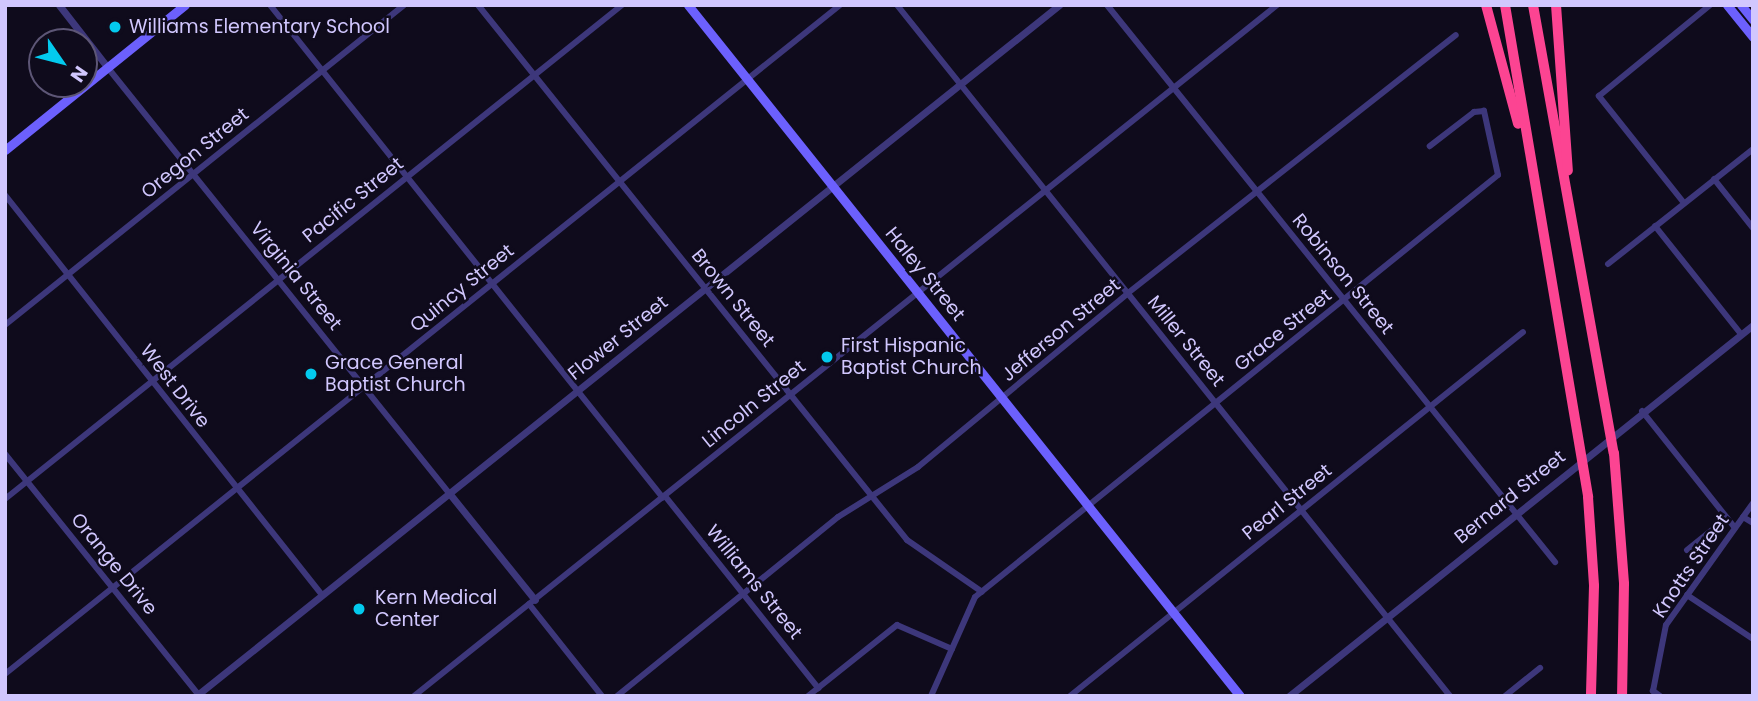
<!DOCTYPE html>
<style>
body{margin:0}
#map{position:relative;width:1758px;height:701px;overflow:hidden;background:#0f0b1c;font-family:Poppins,sans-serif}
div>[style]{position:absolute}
.minor>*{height:6px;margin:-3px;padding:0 3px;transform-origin:3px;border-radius:3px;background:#3d377b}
.tertiary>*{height:7px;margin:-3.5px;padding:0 3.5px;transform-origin:3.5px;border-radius:3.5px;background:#3d377b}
.secondary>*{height:9px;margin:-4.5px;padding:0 4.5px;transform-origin:4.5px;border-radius:4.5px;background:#6c60fd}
.motorway>*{height:10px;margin:-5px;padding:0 5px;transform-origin:5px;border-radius:5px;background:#fc4492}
.dots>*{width:19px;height:19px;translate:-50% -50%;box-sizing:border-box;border:4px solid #0f0b1c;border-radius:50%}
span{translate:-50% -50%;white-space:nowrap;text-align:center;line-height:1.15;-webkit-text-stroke:5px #0f0b1c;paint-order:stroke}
.poi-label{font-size:19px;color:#d1c7fe}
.left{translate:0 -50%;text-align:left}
.street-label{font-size:19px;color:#d1c7fe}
.frame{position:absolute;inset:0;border:7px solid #d1c7fe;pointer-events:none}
.north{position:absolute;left:28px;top:28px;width:70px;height:70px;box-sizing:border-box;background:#0f0b1c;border:2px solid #5d5676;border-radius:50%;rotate:125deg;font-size:19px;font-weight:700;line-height:28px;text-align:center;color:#d1c7fe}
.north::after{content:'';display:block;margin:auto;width:24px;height:32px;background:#03caee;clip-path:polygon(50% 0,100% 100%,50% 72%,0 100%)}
</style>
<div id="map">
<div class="minor">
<div style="left:270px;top:5px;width:630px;rotate:51.44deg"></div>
<div style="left:478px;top:5px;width:686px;rotate:51.27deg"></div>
<div style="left:907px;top:540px;width:91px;rotate:34.7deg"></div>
<div style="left:897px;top:5px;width:885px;rotate:51.33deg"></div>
<div style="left:1107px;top:5px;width:715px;rotate:51.19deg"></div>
<div style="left:108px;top:68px;width:545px;rotate:51.26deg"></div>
<div style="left:1714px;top:179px;width:63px;rotate:51.5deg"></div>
<div style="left:5px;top:195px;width:510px;rotate:51.6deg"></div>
<div style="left:1684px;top:203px;width:137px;rotate:-128.5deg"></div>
<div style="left:1599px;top:96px;width:144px;rotate:-39.3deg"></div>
<div style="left:1655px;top:226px;width:138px;rotate:51.5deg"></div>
<div style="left:1608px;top:264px;width:185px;rotate:-38.4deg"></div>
<div style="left:5px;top:325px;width:511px;rotate:-38.73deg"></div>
<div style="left:1642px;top:411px;width:149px;rotate:51.5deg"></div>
<div style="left:5px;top:454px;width:308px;rotate:51.2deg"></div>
<div style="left:665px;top:496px;width:246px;rotate:51.4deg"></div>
<div style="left:5px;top:499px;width:790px;rotate:-38.68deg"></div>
<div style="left:1743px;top:517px;width:12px;rotate:31deg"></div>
<div style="left:1687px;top:550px;width:51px;rotate:-38.7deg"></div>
<div style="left:1687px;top:595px;width:79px;rotate:33.7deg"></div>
<div style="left:529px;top:604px;width:117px;rotate:51.6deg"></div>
<div style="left:5px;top:674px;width:1070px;rotate:-38.7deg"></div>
<div style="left:414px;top:696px;width:1106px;rotate:-38.68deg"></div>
<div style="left:617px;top:696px;width:284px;rotate:-39deg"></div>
<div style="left:838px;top:517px;width:94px;rotate:-32deg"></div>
<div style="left:918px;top:467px;width:273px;rotate:-39.6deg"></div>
<div style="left:1128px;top:293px;width:417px;rotate:-38.2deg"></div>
<div style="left:808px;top:696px;width:114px;rotate:-38.6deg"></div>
<div style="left:897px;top:625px;width:60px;rotate:23.6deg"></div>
<div style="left:931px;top:696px;width:108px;rotate:-66deg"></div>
<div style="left:975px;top:597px;width:672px;rotate:-38.9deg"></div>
<div style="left:1498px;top:175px;width:66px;rotate:-102.3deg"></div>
<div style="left:1484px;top:111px;width:10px;rotate:174deg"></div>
<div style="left:1474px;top:112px;width:56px;rotate:142.3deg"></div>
<div style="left:1070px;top:696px;width:581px;rotate:-38.78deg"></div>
<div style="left:1505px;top:696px;width:45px;rotate:-38.7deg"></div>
<div style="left:1660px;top:696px;width:9px;rotate:-144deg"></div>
<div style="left:1653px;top:691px;width:67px;rotate:-78.9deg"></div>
<div style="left:1666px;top:625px;width:150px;rotate:-54.5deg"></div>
</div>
<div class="tertiary">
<div style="left:59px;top:5px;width:80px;rotate:52.1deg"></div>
<div style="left:449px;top:493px;width:137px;rotate:51.2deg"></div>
<div style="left:196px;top:696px;width:1106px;rotate:-38.68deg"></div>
<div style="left:1289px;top:696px;width:594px;rotate:-38.64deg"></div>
</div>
<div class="secondary">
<div style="left:688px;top:5px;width:884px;rotate:51.38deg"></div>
<div style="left:1727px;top:5px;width:41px;rotate:50.9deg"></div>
<div style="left:1741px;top:5px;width:19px;rotate:51deg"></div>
<div style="left:5px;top:150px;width:231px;rotate:-38.9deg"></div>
</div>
<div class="motorway">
<div style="left:1486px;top:5px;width:123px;rotate:74.9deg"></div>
<div style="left:1505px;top:5px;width:499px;rotate:80.4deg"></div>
<div style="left:1588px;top:497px;width:89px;rotate:86.1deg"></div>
<div style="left:1594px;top:586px;width:110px;rotate:91.6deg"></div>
<div style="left:1533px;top:5px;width:455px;rotate:79.8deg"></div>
<div style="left:1614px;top:453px;width:131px;rotate:85.6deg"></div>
<div style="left:1624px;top:584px;width:112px;rotate:91deg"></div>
<div style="left:1556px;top:5px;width:166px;rotate:85.9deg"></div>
</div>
<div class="dots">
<div style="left:115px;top:27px;background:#03caee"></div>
<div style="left:827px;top:357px;background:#03caee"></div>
<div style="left:311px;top:374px;background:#03caee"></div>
<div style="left:359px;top:609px;background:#03caee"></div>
</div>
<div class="poi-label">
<span class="left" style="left:129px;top:27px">Williams Elementary School</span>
<span class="left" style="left:841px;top:357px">First Hispanic<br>Baptist Church</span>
<span class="left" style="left:325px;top:374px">Grace General<br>Baptist Church</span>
<span class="left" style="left:375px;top:609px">Kern Medical<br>Center</span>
</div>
<div class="street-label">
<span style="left:195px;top:153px;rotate:-39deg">Oregon Street</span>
<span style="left:353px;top:200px;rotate:-39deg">Pacific Street</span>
<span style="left:925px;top:274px;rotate:51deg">Haley Street</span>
<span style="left:1343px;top:274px;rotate:51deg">Robinson Street</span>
<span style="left:296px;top:276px;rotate:51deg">Virginia Street</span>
<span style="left:462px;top:288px;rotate:-39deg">Quincy Street</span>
<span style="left:733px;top:298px;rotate:51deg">Brown Street</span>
<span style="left:1061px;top:330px;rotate:-40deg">Jefferson Street</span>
<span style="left:1283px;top:330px;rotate:-39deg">Grace Street</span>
<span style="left:618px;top:338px;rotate:-39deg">Flower Street</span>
<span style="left:1186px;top:341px;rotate:51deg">Miller Street</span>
<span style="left:175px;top:386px;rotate:52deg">West Drive</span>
<span style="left:754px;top:404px;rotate:-39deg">Lincoln Street</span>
<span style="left:1510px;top:497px;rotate:-39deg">Bernard Street</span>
<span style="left:1287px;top:502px;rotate:-39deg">Pearl Street</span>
<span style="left:114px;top:564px;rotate:51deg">Orange Drive</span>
<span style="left:1691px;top:566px;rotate:-56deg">Knotts Street</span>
<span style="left:754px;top:582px;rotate:51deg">Williams Street</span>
</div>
<div class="frame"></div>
<div class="north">N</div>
</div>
